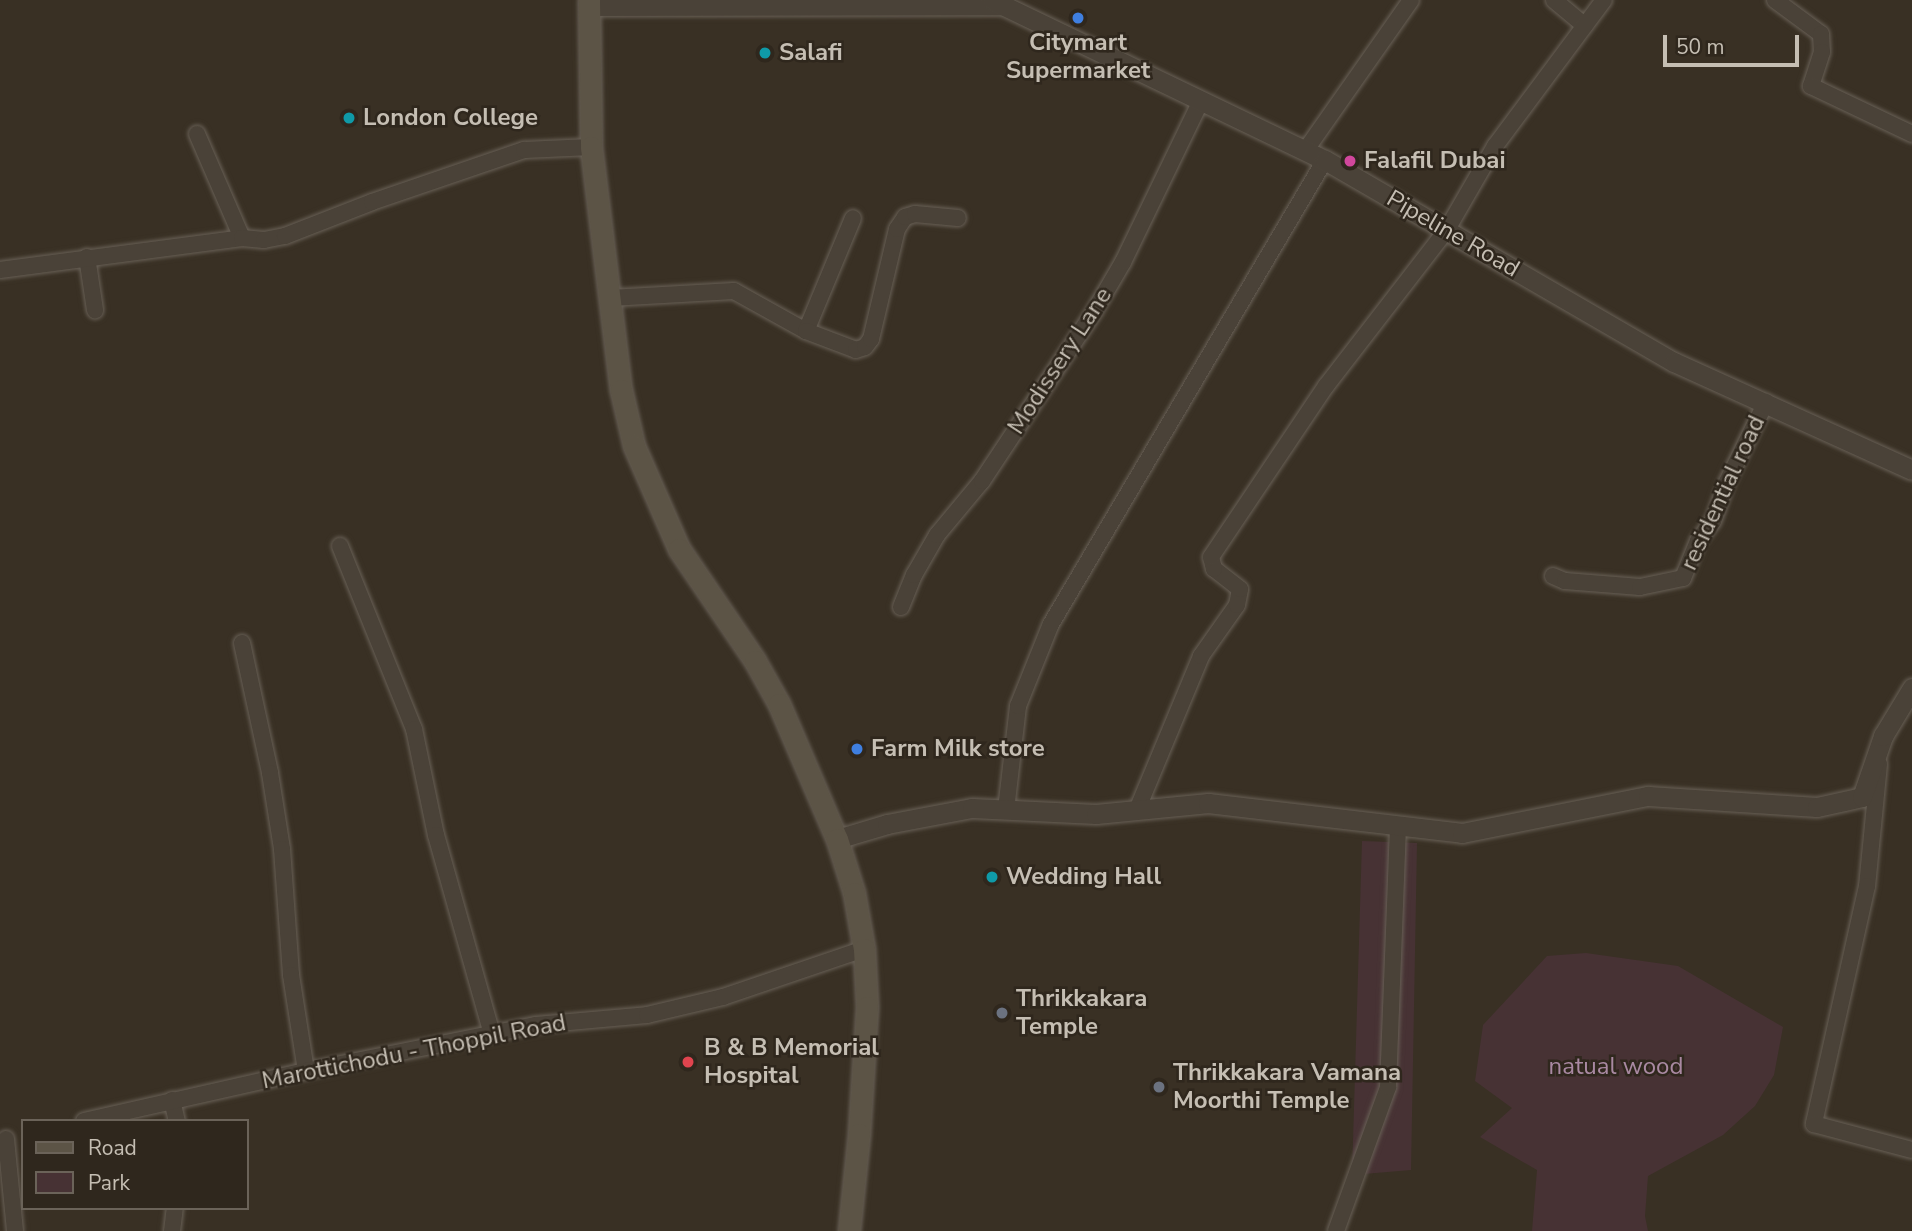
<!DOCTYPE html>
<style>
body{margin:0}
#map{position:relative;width:1912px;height:1231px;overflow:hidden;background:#393024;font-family:"Nunito Sans",sans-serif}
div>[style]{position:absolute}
.green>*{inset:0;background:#473234}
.roads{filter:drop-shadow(0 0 2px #686056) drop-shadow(0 0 2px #686056)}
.minor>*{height:16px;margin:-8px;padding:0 8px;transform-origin:8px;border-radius:8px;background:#4a4238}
.tertiary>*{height:19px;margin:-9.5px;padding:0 9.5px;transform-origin:9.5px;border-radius:9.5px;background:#4a4238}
.secondary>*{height:21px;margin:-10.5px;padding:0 10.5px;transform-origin:10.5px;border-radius:10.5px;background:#5c5446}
.dots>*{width:19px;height:19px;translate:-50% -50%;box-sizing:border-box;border:4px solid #2f271d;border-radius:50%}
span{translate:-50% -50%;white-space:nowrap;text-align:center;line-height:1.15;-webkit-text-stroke:5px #2f271d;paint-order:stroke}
.poi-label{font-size:24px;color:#c5beb3;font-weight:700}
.left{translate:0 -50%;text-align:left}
.street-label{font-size:24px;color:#c5beb3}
.park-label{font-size:24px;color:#a989a2}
.legend{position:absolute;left:21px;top:1119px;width:228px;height:91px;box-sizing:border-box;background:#2f271d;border:2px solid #6b6359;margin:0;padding:9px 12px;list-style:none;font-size:21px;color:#c5beb3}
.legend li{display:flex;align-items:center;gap:14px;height:35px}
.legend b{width:35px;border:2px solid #6b6359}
.scale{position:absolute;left:1663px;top:35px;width:136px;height:32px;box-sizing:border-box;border:4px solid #c5beb3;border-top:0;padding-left:9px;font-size:21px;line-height:24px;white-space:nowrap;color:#c5beb3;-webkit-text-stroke:5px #2f271d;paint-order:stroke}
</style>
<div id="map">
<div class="green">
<div style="clip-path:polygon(1362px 841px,1417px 843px,1411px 1170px,1352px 1175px)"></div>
<div style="clip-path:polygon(1586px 953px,1678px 966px,1783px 1027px,1774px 1075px,1755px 1106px,1723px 1135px,1648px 1176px,1645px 1216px,1648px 1231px,1532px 1231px,1537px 1170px,1480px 1137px,1512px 1108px,1475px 1081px,1483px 1025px,1547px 956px)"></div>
</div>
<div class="roads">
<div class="minor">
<div style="left:1554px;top:0;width:40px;rotate:40deg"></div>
<div style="left:1775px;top:0;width:57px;rotate:36.5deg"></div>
<div style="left:1821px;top:34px;width:18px;rotate:87deg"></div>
<div style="left:1822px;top:52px;width:36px;rotate:108deg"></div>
<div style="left:1811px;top:86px;width:112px;rotate:25.4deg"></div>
<div style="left:589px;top:8px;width:418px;rotate:-0.1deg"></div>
<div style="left:197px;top:134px;width:113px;rotate:66.6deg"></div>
<div style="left:1305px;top:151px;width:184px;rotate:-54.9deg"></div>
<div style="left:87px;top:257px;width:54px;rotate:81.4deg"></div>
<div style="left:0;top:270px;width:244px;rotate:-7.5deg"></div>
<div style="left:242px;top:238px;width:22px;rotate:5deg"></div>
<div style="left:264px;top:240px;width:21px;rotate:-11deg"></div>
<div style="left:285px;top:236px;width:93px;rotate:-21.3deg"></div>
<div style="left:372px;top:202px;width:161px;rotate:-18.9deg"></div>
<div style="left:524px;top:150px;width:67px;rotate:-2.6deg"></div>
<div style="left:610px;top:298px;width:124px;rotate:-3.2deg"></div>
<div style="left:734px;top:291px;width:82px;rotate:29.1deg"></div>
<div style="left:806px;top:331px;width:122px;rotate:-67.4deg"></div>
<div style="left:806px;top:331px;width:53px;rotate:20.8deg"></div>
<div style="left:856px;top:350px;width:9px;rotate:-18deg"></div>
<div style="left:865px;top:347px;width:10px;rotate:-53deg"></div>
<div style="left:871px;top:339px;width:113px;rotate:-76.7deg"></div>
<div style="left:897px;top:229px;width:14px;rotate:-56deg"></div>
<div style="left:905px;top:217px;width:10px;rotate:-17deg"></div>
<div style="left:915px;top:214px;width:43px;rotate:5.3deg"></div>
<div style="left:340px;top:546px;width:197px;rotate:68deg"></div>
<div style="left:414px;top:729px;width:108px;rotate:78.3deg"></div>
<div style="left:436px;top:835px;width:207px;rotate:74.3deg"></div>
<div style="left:1553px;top:576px;width:13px;rotate:23deg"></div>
<div style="left:1565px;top:581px;width:75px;rotate:4.6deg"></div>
<div style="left:1640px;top:587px;width:44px;rotate:-11.8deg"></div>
<div style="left:1683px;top:578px;width:40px;rotate:-68deg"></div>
<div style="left:1698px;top:541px;width:25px;rotate:-53deg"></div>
<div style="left:1713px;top:521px;width:41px;rotate:-70.3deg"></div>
<div style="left:1727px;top:482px;width:89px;rotate:-64deg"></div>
<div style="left:901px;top:607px;width:35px;rotate:-68deg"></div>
<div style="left:914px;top:575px;width:46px;rotate:-60.1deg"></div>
<div style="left:937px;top:535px;width:70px;rotate:-50.2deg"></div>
<div style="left:982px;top:481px;width:205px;rotate:-56.5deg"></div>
<div style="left:1095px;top:310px;width:56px;rotate:-59.7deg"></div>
<div style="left:1123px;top:262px;width:177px;rotate:-64.2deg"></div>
<div style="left:242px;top:643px;width:133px;rotate:77.8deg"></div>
<div style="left:270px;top:773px;width:77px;rotate:81deg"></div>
<div style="left:282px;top:849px;width:126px;rotate:85.9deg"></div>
<div style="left:291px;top:975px;width:97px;rotate:81.1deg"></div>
<div style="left:1879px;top:764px;width:123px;rotate:95.6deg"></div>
<div style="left:1867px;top:886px;width:244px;rotate:102.6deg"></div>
<div style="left:1814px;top:1124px;width:101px;rotate:14.9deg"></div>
<div style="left:1006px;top:810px;width:105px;rotate:-83.4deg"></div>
<div style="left:1018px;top:706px;width:88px;rotate:-68.1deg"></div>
<div style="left:1051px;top:624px;width:539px;rotate:-59.44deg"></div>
<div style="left:1137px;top:810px;width:167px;rotate:-67.4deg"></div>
<div style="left:1201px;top:656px;width:62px;rotate:-54.8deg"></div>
<div style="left:1237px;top:605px;width:16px;rotate:-79deg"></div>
<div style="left:1240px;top:589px;width:33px;rotate:-142deg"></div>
<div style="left:1214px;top:569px;width:12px;rotate:-104deg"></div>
<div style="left:1211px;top:557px;width:206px;rotate:-56.1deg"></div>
<div style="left:1326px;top:386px;width:196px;rotate:-52.3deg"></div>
<div style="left:1446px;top:231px;width:98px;rotate:-60deg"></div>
<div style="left:1495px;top:146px;width:182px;rotate:-53.3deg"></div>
<div style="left:172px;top:1100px;width:22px;rotate:77deg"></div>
<div style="left:84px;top:1121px;width:228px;rotate:-12.7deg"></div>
<div style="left:306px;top:1071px;width:235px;rotate:-11.3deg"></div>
<div style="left:536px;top:1025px;width:111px;rotate:-5.1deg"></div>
<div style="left:647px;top:1015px;width:78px;rotate:-13.3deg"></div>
<div style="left:723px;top:997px;width:149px;rotate:-18.8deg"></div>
<div style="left:6px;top:1139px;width:92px;rotate:84.4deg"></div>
<div style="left:172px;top:1231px;width:23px;rotate:-83deg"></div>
<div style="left:1336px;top:1231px;width:153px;rotate:-70.1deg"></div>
<div style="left:1388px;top:1087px;width:261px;rotate:-87.8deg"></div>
</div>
<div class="tertiary">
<div style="left:992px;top:0;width:369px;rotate:25.7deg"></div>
<div style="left:1325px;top:160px;width:403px;rotate:30.1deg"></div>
<div style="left:1674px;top:362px;width:261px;rotate:24.4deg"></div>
<div style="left:837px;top:839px;width:52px;rotate:-16.7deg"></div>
<div style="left:887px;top:824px;width:86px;rotate:-10.7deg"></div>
<div style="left:972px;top:808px;width:124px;rotate:2.8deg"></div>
<div style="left:1096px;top:814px;width:113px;rotate:-5.6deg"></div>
<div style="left:1208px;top:803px;width:256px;rotate:6.7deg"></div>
<div style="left:1462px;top:833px;width:190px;rotate:-11.3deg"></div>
<div style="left:1648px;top:796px;width:169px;rotate:3.7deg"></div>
<div style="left:1817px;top:807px;width:46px;rotate:-12.5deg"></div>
<div style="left:1862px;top:797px;width:65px;rotate:-71deg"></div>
<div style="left:1883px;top:736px;width:56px;rotate:-58.9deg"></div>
</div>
<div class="secondary">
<div style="left:589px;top:0;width:147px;rotate:89.2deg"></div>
<div style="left:591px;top:147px;width:245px;rotate:83deg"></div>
<div style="left:621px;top:390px;width:57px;rotate:76.9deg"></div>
<div style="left:634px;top:446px;width:112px;rotate:66.4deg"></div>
<div style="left:679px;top:549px;width:135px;rotate:55.8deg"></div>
<div style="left:755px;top:661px;width:49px;rotate:60.8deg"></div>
<div style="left:779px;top:704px;width:147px;rotate:66.8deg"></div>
<div style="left:837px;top:839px;width:57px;rotate:72.5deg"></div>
<div style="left:854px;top:893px;width:57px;rotate:79.9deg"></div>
<div style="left:864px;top:949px;width:58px;rotate:87deg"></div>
<div style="left:867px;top:1007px;width:127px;rotate:93.6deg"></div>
<div style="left:859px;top:1134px;width:98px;rotate:95.9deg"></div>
</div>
</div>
<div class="dots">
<div style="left:1078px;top:18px;background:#3f7fe0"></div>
<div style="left:765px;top:53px;background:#0f9aa8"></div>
<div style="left:349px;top:118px;background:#0f9aa8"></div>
<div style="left:1350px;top:161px;background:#d1479c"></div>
<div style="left:857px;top:749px;background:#3f7fe0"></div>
<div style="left:992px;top:877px;background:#0f9aa8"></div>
<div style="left:1002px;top:1013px;background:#6b7280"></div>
<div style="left:688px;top:1062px;background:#e0444e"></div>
<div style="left:1159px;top:1087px;background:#6b7280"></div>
</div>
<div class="poi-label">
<span style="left:1078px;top:57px">Citymart<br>Supermarket</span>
<span class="left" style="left:779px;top:53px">Salafi</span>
<span class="left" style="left:363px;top:118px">London College</span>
<span class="left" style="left:1364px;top:161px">Falafil Dubai</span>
<span class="left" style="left:871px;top:749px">Farm Milk store</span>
<span class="left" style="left:1006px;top:877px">Wedding Hall</span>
<span class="left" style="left:1016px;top:1013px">Thrikkakara<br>Temple</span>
<span class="left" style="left:704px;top:1062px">B &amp; B Memorial<br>Hospital</span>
<span class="left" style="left:1173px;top:1087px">Thrikkakara Vamana<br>Moorthi Temple</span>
</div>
<div class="street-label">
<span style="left:1453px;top:234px;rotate:30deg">Pipeline Road</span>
<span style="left:1060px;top:361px;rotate:-57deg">Modissery Lane</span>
<span style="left:1723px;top:493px;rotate:-65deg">residential road</span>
<span style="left:414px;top:1052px;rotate:-11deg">Marottichodu - Thoppil Road</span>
</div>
<div class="park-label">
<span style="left:1616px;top:1067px">natual wood</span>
</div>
<ul class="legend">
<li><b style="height:9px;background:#5c5446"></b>Road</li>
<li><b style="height:19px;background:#473234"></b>Park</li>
</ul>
<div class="scale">50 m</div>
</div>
